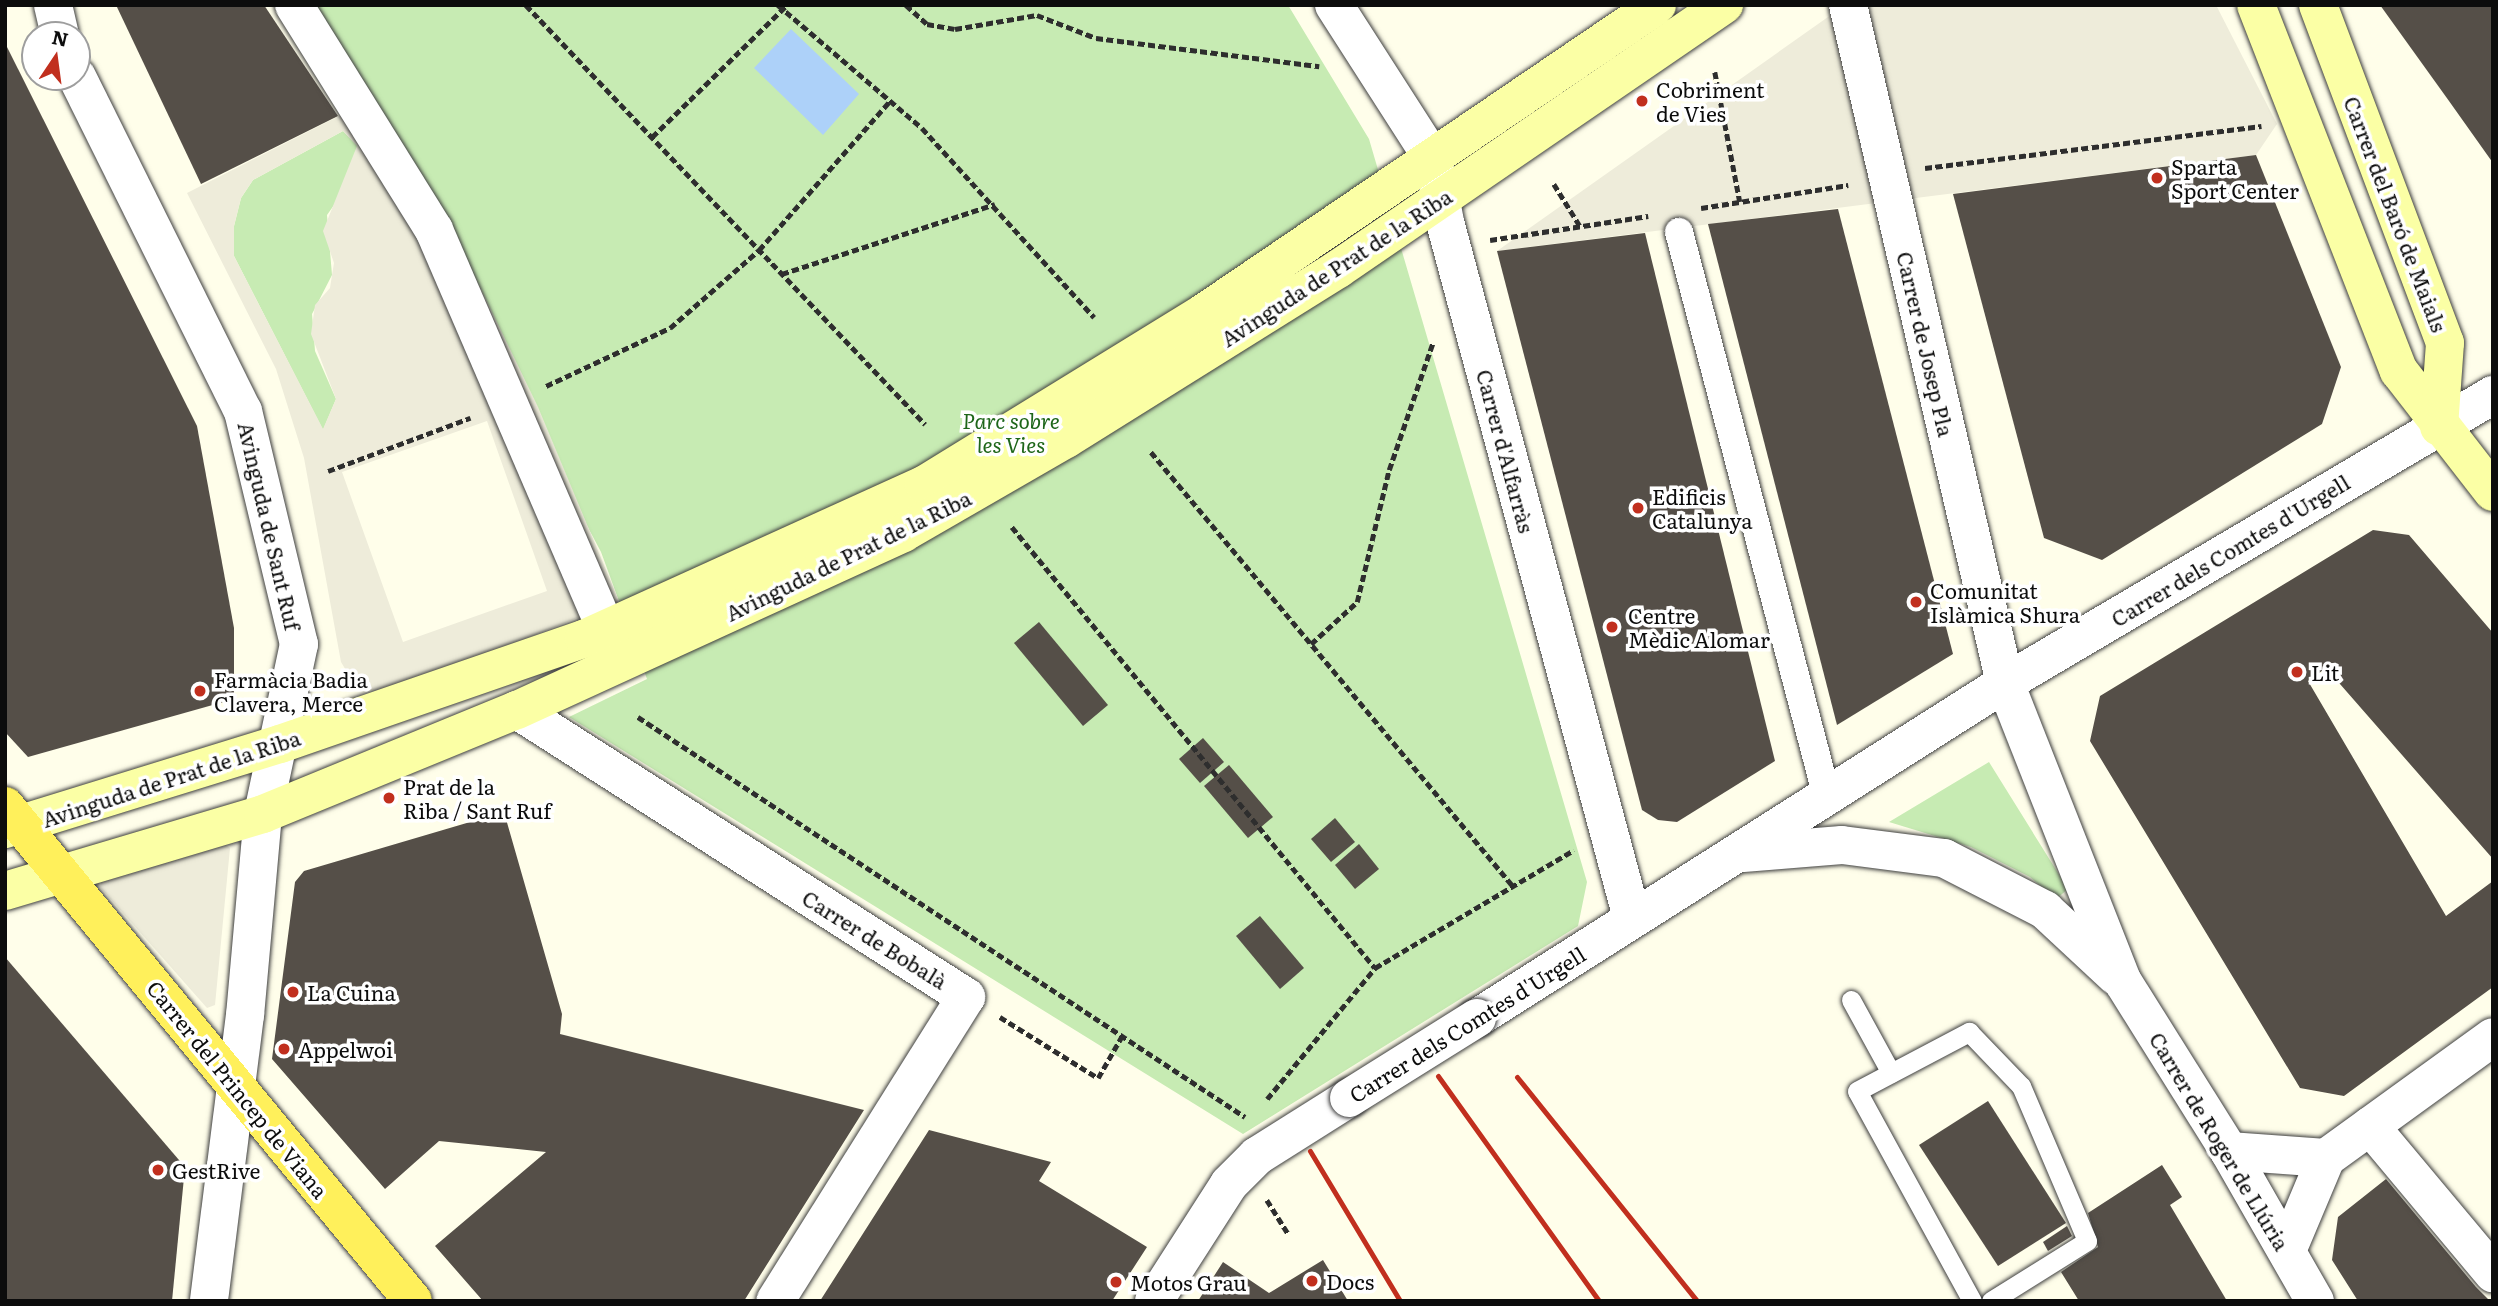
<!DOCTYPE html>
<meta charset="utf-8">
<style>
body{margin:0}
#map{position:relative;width:2498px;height:1306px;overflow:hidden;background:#fffeea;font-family:Literata,serif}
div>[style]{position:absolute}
.green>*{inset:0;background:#c7ebb3}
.plaza>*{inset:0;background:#eeecda}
.water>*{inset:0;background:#add1f9}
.building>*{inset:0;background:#554f48}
.path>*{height:4.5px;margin-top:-2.25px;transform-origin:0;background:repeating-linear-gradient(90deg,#2e2e2e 0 7px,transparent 0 10.5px)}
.roads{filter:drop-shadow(0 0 2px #3f3f3f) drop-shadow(0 0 2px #3f3f3f)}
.service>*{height:19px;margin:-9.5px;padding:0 9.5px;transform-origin:9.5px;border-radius:9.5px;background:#fff}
.pedestrian>*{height:28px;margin:-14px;padding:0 14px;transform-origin:14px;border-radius:14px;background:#fff}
.minor>*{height:38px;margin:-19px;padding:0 19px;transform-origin:19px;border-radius:19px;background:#fff}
.secondary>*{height:38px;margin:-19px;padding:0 19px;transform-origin:19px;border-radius:19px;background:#fbffa5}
.primary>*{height:38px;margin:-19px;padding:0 19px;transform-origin:19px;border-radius:19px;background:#fff05b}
.rail>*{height:5px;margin:-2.5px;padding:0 2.5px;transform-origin:2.5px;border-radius:2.5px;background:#c12f1e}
.bridges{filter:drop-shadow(0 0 2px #3f3f3f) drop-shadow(0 0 2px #3f3f3f)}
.minor-bridge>*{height:38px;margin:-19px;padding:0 19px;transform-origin:19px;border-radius:19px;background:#fff}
.dots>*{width:19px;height:19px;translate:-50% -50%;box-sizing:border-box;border:4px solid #fff;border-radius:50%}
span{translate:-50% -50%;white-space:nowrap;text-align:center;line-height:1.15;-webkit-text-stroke:7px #fff;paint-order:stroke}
.poi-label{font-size:21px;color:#0c0c0c}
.left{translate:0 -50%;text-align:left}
.street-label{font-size:21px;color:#0c0c0c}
.park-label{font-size:21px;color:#1e661a;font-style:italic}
.frame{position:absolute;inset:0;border:7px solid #0c0c0c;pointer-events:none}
.north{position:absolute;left:21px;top:21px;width:70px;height:70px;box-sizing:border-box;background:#fff;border:2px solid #9e9e9e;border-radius:50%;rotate:13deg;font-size:19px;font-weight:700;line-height:28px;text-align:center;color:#0c0c0c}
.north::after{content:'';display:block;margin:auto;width:24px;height:32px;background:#c12f1e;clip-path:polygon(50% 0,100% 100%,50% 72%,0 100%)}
</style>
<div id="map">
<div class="green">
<div style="clip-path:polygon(311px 5px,1288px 5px,1369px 139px,1587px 882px,1578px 926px,1243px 1134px,569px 717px,647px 679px,612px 582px,601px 552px)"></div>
<div style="clip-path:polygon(343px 131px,358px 146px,339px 198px,327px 215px,332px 275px,312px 314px,315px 351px,336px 399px,323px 430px,234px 256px,234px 226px,241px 198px,253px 180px)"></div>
<div style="clip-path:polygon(1989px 762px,2068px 889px,2056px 899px,2030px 877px,1971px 847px,1889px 822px)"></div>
</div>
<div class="plaza">
<div style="clip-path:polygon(1845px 5px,2216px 5px,2277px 124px,2256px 155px,1497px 251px)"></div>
<div style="clip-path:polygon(evenodd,341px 115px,477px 281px,538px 407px,619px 601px,388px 694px,356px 687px,341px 662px,304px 458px,276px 369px,187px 193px,341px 115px,343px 131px,357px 146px,323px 231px,334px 263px,332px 275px,330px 288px,315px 305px,311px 334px,336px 399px,323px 429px,234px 256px,234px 226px,241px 198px,253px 180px,343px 131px,341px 115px,487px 421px,547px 591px,403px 642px,342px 472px,487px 421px)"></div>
<div style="clip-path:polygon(223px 843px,230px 848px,215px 1005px,207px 1008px,100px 887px,102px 879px)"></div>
</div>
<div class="water">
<div style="clip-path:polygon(791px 29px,859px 94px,823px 135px,754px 68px)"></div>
</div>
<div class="building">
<div style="clip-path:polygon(116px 5px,264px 5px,338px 116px,201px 184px)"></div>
<div style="clip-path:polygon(2380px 5px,2493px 5px,2493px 163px,2449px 101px)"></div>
<div style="clip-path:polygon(5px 43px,197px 426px,234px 628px,234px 699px,28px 757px,5px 732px)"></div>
<div style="clip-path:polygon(2256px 155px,2341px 367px,2322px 424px,2102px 560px,2044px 538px,1953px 194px)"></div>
<div style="clip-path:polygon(1838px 209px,1953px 654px,1837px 725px,1708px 224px)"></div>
<div style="clip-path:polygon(1645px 233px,1775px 761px,1677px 822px,1658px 820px,1642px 810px,1497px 251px)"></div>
<div style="clip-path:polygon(2373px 530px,2409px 535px,2493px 633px,2493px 859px,2326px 668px,2308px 681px,2446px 916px,2493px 881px,2493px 987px,2344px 1096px,2300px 1088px,2090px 741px,2100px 696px)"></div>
<div style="clip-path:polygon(1039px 622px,1108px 705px,1083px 726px,1014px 643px)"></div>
<div style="clip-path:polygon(1203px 738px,1224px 762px,1200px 783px,1179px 759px)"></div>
<div style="clip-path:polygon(1229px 765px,1273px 817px,1248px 838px,1204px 786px)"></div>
<div style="clip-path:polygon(504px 812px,562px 1014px,560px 1034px,864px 1110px,744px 1301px,483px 1301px,435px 1246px,546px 1152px,439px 1141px,385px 1189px,272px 1059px,295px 882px,304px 871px)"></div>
<div style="clip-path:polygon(1335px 818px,1355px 842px,1331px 862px,1311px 839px)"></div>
<div style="clip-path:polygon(1359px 844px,1379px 869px,1355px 889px,1335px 865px)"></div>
<div style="clip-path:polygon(1260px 916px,1304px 968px,1280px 989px,1236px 936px)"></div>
<div style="clip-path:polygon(5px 957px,185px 1167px,172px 1301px,5px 1301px)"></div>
<div style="clip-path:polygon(1988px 1101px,2066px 1223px,1998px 1266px,1919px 1145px)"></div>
<div style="clip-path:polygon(929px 1130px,1051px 1162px,1039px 1181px,1147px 1247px,1112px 1301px,820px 1301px)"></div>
<div style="clip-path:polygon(2162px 1165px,2182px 1197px,2170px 1205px,2227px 1301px,2079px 1301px,2061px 1272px,2098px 1247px,2088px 1213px)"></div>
<div style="clip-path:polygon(2386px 1179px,2476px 1287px,2490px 1301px,2358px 1301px,2332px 1260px,2338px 1217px)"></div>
<div style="clip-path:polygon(2067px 1226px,2072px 1236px,2048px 1251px,2043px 1242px)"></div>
<div style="clip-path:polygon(1323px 1260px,1348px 1301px,1198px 1301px,1223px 1262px,1269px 1293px)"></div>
</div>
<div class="path">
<div style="left:526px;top:5px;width:579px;rotate:46.4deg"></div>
<div style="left:778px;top:5px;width:189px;rotate:40.5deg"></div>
<div style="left:922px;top:128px;width:256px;rotate:47.7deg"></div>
<div style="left:906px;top:5px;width:28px;rotate:42deg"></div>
<div style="left:927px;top:24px;width:28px;rotate:10deg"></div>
<div style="left:955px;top:29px;width:83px;rotate:-9.7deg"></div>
<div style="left:1037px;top:15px;width:63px;rotate:21.3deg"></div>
<div style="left:1096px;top:38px;width:225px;rotate:7.2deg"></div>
<div style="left:1715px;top:72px;width:132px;rotate:79.1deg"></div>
<div style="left:652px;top:137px;width:189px;rotate:-44.4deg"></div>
<div style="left:1925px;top:168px;width:339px;rotate:-7.1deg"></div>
<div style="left:1554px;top:184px;width:49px;rotate:58.2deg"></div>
<div style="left:1701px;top:208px;width:149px;rotate:-8.9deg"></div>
<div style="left:1490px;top:240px;width:160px;rotate:-8.6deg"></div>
<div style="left:782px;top:274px;width:224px;rotate:-18.2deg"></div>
<div style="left:546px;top:386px;width:137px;rotate:-25.1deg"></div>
<div style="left:670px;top:328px;width:118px;rotate:-41.2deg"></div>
<div style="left:759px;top:250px;width:198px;rotate:-48.7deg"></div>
<div style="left:1151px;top:452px;width:565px;rotate:50.17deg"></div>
<div style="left:328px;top:471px;width:152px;rotate:-20.5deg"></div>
<div style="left:1012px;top:527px;width:571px;rotate:50.54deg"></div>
<div style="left:1311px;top:644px;width:62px;rotate:-42.4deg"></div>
<div style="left:1357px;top:602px;width:136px;rotate:-76.4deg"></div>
<div style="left:1389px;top:470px;width:135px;rotate:-71deg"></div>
<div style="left:638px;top:717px;width:727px;rotate:33.38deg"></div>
<div style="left:1000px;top:1017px;width:115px;rotate:31.9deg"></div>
<div style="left:1098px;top:1078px;width:48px;rotate:-60.3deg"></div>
<div style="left:1267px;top:1099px;width:170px;rotate:-50.5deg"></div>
<div style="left:1375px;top:968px;width:231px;rotate:-30.7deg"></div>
<div style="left:1267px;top:1200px;width:41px;rotate:57.8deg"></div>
</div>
<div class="roads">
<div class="service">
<div style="left:1851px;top:1000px;width:83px;rotate:61.3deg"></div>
<div style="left:1972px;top:1301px;width:239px;rotate:-118.7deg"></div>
<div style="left:1857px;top:1091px;width:127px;rotate:-27.8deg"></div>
<div style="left:1969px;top:1032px;width:75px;rotate:46.1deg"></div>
<div style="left:2021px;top:1086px;width:168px;rotate:66.9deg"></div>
<div style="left:2087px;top:1241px;width:113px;rotate:148deg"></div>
</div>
<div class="pedestrian">
<div style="left:1679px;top:232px;width:584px;rotate:75.32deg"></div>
</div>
<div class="minor">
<div style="left:53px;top:5px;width:31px;rotate:77deg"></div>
<div style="left:294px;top:5px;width:265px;rotate:58.1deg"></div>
<div style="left:434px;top:230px;width:434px;rotate:66.7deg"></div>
<div style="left:1334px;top:5px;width:183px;rotate:57.3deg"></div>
<div style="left:1433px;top:159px;width:64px;rotate:79.2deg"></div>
<div style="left:1445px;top:222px;width:721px;rotate:74.96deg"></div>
<div style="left:1848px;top:5px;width:696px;rotate:76.96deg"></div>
<div style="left:2005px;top:683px;width:321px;rotate:68.5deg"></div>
<div style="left:2123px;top:982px;width:199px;rotate:57.9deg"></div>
<div style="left:2229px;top:1151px;width:173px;rotate:60.2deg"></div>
<div style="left:77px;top:77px;width:373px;rotate:63.6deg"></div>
<div style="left:243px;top:411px;width:240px;rotate:76.5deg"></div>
<div style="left:299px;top:644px;width:174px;rotate:102deg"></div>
<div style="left:263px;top:814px;width:202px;rotate:95.1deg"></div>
<div style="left:245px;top:1015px;width:288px;rotate:97.2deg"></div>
<div style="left:517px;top:710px;width:533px;rotate:32.59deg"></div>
<div style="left:966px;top:997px;width:359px;rotate:122.1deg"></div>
<div style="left:1743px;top:853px;width:99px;rotate:-4.6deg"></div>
<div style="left:1842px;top:845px;width:103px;rotate:7.3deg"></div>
<div style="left:1944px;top:858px;width:114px;rotate:27.2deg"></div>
<div style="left:2045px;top:910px;width:97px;rotate:42.9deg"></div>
<div style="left:1477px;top:1018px;width:625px;rotate:-32.39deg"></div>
<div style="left:2005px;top:683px;width:567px;rotate:-30.55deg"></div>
<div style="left:2370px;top:1126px;width:192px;rotate:50.1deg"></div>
<div style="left:2229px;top:1151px;width:97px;rotate:4.1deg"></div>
<div style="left:2287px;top:1251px;width:101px;rotate:-67.2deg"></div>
<div style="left:2326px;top:1158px;width:206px;rotate:-35.9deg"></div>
<div style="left:1154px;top:1301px;width:139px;rotate:-57.3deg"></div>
<div style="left:1229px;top:1184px;width:40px;rotate:-45deg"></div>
<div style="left:1257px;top:1156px;width:109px;rotate:-32.2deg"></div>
</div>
<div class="secondary">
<div style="left:2256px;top:5px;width:393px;rotate:68.7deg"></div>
<div style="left:2399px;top:371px;width:153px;rotate:52.2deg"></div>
<div style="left:2318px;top:5px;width:361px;rotate:69.4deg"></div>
<div style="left:2445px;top:343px;width:84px;rotate:94.1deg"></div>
<div style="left:5px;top:829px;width:288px;rotate:-17.2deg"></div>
<div style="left:280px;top:744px;width:322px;rotate:-19.1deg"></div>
<div style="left:584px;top:639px;width:373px;rotate:-24.4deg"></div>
<div style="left:924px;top:485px;width:326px;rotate:-31.6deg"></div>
<div style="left:1202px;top:314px;width:550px;rotate:-34.18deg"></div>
<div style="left:5px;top:891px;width:269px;rotate:-16.6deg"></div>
<div style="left:263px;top:814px;width:274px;rotate:-22.3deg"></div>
<div style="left:517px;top:710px;width:425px;rotate:-24.6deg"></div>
<div style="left:903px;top:533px;width:188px;rotate:-30deg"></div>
<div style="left:1066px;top:439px;width:321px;rotate:-32deg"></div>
<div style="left:1338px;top:269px;width:468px;rotate:-34.4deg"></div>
</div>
<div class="primary">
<div style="left:5px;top:806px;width:641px;rotate:50.5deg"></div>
</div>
</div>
<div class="rail">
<div style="left:1438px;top:1076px;width:277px;rotate:54.4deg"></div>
<div style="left:1517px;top:1077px;width:287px;rotate:51.2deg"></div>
<div style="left:1310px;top:1151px;width:175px;rotate:59deg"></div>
</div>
<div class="bridges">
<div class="minor-bridge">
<div style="left:1349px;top:1098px;width:151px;rotate:-32deg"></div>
</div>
</div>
<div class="dots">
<div style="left:1642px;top:101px;background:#c12f1e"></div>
<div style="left:2157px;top:178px;background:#c12f1e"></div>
<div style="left:1638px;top:508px;background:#c12f1e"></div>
<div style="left:1916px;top:602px;background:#c12f1e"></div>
<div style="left:1612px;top:627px;background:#c12f1e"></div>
<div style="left:2297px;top:672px;background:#c12f1e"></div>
<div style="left:200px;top:691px;background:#c12f1e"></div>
<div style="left:389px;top:798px;background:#c12f1e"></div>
<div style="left:293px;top:992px;background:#c12f1e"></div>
<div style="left:284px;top:1049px;background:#c12f1e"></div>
<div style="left:158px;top:1170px;background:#c12f1e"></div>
<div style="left:1312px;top:1281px;background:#c12f1e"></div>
<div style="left:1116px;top:1282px;background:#c12f1e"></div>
</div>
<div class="poi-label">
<span class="left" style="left:1656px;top:101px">Cobriment<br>de Vies</span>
<span class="left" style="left:2171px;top:178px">Sparta<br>Sport Center</span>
<span class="left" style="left:1652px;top:508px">Edificis<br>Catalunya</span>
<span class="left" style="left:1930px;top:602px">Comunitat<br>Islàmica Shura</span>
<span class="left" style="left:1628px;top:627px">Centre<br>Mèdic Alomar</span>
<span class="left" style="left:2311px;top:672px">Lit</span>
<span class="left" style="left:214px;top:691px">Farmàcia Badia<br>Clavera, Merce</span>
<span class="left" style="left:403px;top:798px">Prat de la<br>Riba / Sant Ruf</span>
<span class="left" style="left:307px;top:992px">La Cuina</span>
<span class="left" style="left:298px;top:1049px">Appelwoi</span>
<span class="left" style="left:172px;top:1170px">GestRive</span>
<span class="left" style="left:1326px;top:1281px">Docs</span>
<span class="left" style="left:1130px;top:1282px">Motos Grau</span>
</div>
<div class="street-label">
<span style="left:2396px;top:214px;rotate:69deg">Carrer del Baró de Maials</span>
<span style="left:1336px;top:267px;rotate:-33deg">Avinguda de Prat de la Riba</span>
<span style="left:1926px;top:344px;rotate:77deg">Carrer de Josep Pla</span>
<span style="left:1506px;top:451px;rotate:75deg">Carrer d'Alfarràs</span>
<span style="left:270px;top:526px;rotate:77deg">Avinguda de Sant Ruf</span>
<span style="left:2230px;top:550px;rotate:-31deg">Carrer dels Comtes d'Urgell</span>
<span style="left:848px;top:555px;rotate:-26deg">Avinguda de Prat de la Riba</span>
<span style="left:171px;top:778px;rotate:-18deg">Avinguda de Prat de la Riba</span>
<span style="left:875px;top:939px;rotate:32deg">Carrer de Bobalà</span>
<span style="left:1467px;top:1024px;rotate:-32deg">Carrer dels Comtes d'Urgell</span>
<span style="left:238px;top:1089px;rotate:51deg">Carrer del Princep de Viana</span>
<span style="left:2220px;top:1141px;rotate:59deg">Carrer de Roger de Llúria</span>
</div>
<div class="park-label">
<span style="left:1011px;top:432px">Parc sobre<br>les Vies</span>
</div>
<div class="frame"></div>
<div class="north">N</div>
</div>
